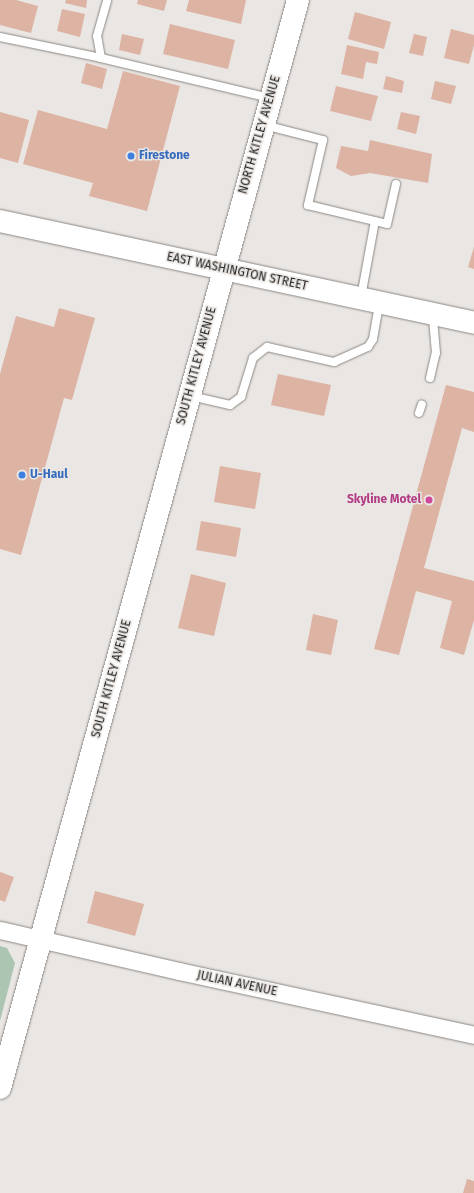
<!DOCTYPE html>
<style>
body{margin:0}
#map{position:relative;width:474px;height:1193px;overflow:hidden;background:#eae6e3;font-family:"Fira Sans",sans-serif}
div>[style]{position:absolute}
.green>*{inset:0;background:#abc5b2}
.building>*{inset:0;background:#ddb3a4}
.roads{filter:drop-shadow(0 0 1px #8b8885) drop-shadow(0 0 1px #8b8885)}
.lane>*{height:8px;margin:-4px;padding:0 4px;transform-origin:4px;border-radius:4px;background:#fff}
.street>*{height:17px;margin:-8.5px;padding:0 8.5px;transform-origin:8.5px;border-radius:8.5px;background:#fff}
.secondary>*{height:22px;margin:-11px;padding:0 11px;transform-origin:11px;border-radius:11px;background:#fff}
.primary>*{height:22px;margin:-11px;padding:0 11px;transform-origin:11px;border-radius:11px;background:#fff}
.dots>*{width:11px;height:11px;translate:-50% -50%;box-sizing:border-box;border:2px solid #eae6e3;border-radius:50%}
span{translate:-50% -50%;white-space:nowrap;text-align:center;line-height:1.15;-webkit-text-stroke:3px #eae6e3;paint-order:stroke}
.street-label{font-size:12px;color:#1d1c1b}
.shop-label{font-size:12px;color:#366cbe;font-weight:700}
.left{translate:0 -50%;text-align:left}
.hotel-label{font-size:12px;color:#b23c85;font-weight:700}
.right{translate:-100% -50%;text-align:right}
</style>
<div id="map">
<div class="green">
<div style="clip-path:polygon(0 946px,7px 948px,15px 963px,0 1021px)"></div>
</div>
<div class="building">
<div style="clip-path:polygon(0 0,16px 0,38px 6px,31px 33px,0 25px)"></div>
<div style="clip-path:polygon(66px 0,87px 0,86px 8px,65px 3px)"></div>
<div style="clip-path:polygon(138px 0,167px 0,164px 11px,137px 4px)"></div>
<div style="clip-path:polygon(189px 0,246px 0,241px 24px,186px 11px)"></div>
<div style="clip-path:polygon(62px 9px,85px 14px,80px 37px,57px 31px)"></div>
<div style="clip-path:polygon(355px 12px,391px 22px,384px 49px,348px 39px)"></div>
<div style="clip-path:polygon(170px 24px,235px 40px,228px 69px,163px 54px)"></div>
<div style="clip-path:polygon(451px 29px,474px 35px,474px 45px,469px 64px,444px 58px)"></div>
<div style="clip-path:polygon(122px 34px,144px 39px,140px 55px,119px 50px)"></div>
<div style="clip-path:polygon(414px 34px,427px 37px,423px 56px,409px 53px)"></div>
<div style="clip-path:polygon(347px 45px,379px 52px,377px 64px,366px 62px,363px 79px,341px 74px)"></div>
<div style="clip-path:polygon(86px 63px,107px 69px,102px 89px,81px 83px)"></div>
<div style="clip-path:polygon(123px 71px,180px 86px,147px 211px,89px 196px,93px 183px,23px 164px,38px 110px,107px 129px)"></div>
<div style="clip-path:polygon(386px 76px,404px 81px,402px 93px,383px 89px)"></div>
<div style="clip-path:polygon(435px 81px,456px 86px,451px 104px,431px 99px)"></div>
<div style="clip-path:polygon(336px 86px,378px 96px,371px 121px,330px 111px)"></div>
<div style="clip-path:polygon(0 112px,29px 120px,18px 163px,0 158px)"></div>
<div style="clip-path:polygon(401px 112px,420px 116px,416px 134px,397px 129px)"></div>
<div style="clip-path:polygon(370px 140px,432px 154px,428px 183px,370px 173px,351px 176px,336px 168px,341px 146px,368px 151px)"></div>
<div style="clip-path:polygon(474px 247px,474px 269px,468px 267px)"></div>
<div style="clip-path:polygon(59px 308px,95px 318px,72px 400px,64px 398px,21px 555px,0 549px,0 374px,16px 316px,54px 327px)"></div>
<div style="clip-path:polygon(278px 374px,331px 385px,324px 416px,271px 405px)"></div>
<div style="clip-path:polygon(446px 385px,474px 392px,474px 432px,462px 428px,424px 568px,474px 581px,474px 620px,464px 655px,440px 648px,452px 601px,416px 591px,399px 655px,374px 649px)"></div>
<div style="clip-path:polygon(220px 466px,261px 473px,255px 509px,214px 502px)"></div>
<div style="clip-path:polygon(201px 521px,241px 528px,236px 557px,196px 550px)"></div>
<div style="clip-path:polygon(191px 574px,226px 583px,214px 636px,178px 628px)"></div>
<div style="clip-path:polygon(313px 614px,338px 620px,331px 655px,306px 650px)"></div>
<div style="clip-path:polygon(0 872px,14px 877px,5px 902px,0 900px)"></div>
<div style="clip-path:polygon(95px 891px,144px 904px,135px 936px,87px 923px)"></div>
<div style="clip-path:polygon(467px 1179px,474px 1181px,474px 1193px,463px 1193px)"></div>
</div>
<div class="roads">
<div class="lane">
<div style="left:0;top:37px;width:103px;rotate:11.7deg"></div>
<div style="left:101px;top:58px;width:174px;rotate:13.3deg"></div>
<div style="left:101px;top:58px;width:22px;rotate:-100deg"></div>
<div style="left:97px;top:36px;width:37px;rotate:-74deg"></div>
<div style="left:264px;top:125px;width:61px;rotate:14.3deg"></div>
<div style="left:323px;top:140px;width:67px;rotate:103deg"></div>
<div style="left:308px;top:205px;width:81px;rotate:13.5deg"></div>
<div style="left:387px;top:224px;width:41px;rotate:-77.3deg"></div>
<div style="left:361px;top:297px;width:77px;rotate:-79.6deg"></div>
<div style="left:430px;top:378px;width:26px;rotate:-77deg"></div>
<div style="left:436px;top:353px;width:38px;rotate:-95deg"></div>
<div style="left:191px;top:396px;width:40px;rotate:13deg"></div>
<div style="left:230px;top:405px;width:14px;rotate:-36deg"></div>
<div style="left:241px;top:397px;width:41px;rotate:-72.9deg"></div>
<div style="left:253px;top:358px;width:18px;rotate:-38deg"></div>
<div style="left:267px;top:347px;width:69px;rotate:12.6deg"></div>
<div style="left:334px;top:362px;width:37px;rotate:-24deg"></div>
<div style="left:368px;top:347px;width:9px;rotate:-58deg"></div>
<div style="left:373px;top:339px;width:36px;rotate:-80deg"></div>
<div style="left:419px;top:413px;width:9px;rotate:-72deg"></div>
</div>
<div class="street">
<div style="left:0;top:930px;width:184px;rotate:12.9deg"></div>
<div style="left:179px;top:971px;width:302px;rotate:12.2deg"></div>
</div>
<div class="secondary">
<div style="left:0;top:1088px;width:1128px;rotate:-74.68deg"></div>
</div>
<div class="primary">
<div style="left:0;top:221px;width:485px;rotate:12.1deg"></div>
</div>
</div>
<div class="dots">
<div style="left:131px;top:156px;background:#3f7fe0"></div>
<div style="left:22px;top:475px;background:#3f7fe0"></div>
<div style="left:429px;top:500px;background:#d1479c"></div>
</div>
<div class="street-label">
<span style="left:260px;top:135px;rotate:-74deg">NORTH KITLEY AVENUE</span>
<span style="left:237px;top:272px;rotate:12deg">EAST WASHINGTON STREET</span>
<span style="left:197px;top:366px;rotate:-75deg">SOUTH KITLEY AVENUE</span>
<span style="left:112px;top:679px;rotate:-75deg">SOUTH KITLEY AVENUE</span>
<span style="left:237px;top:984px;rotate:12deg">JULIAN AVENUE</span>
</div>
<div class="shop-label">
<span class="left" style="left:139px;top:156px">Firestone</span>
<span class="left" style="left:30px;top:475px">U-Haul</span>
</div>
<div class="hotel-label">
<span class="right" style="left:421px;top:500px">Skyline Motel</span>
</div>
</div>
